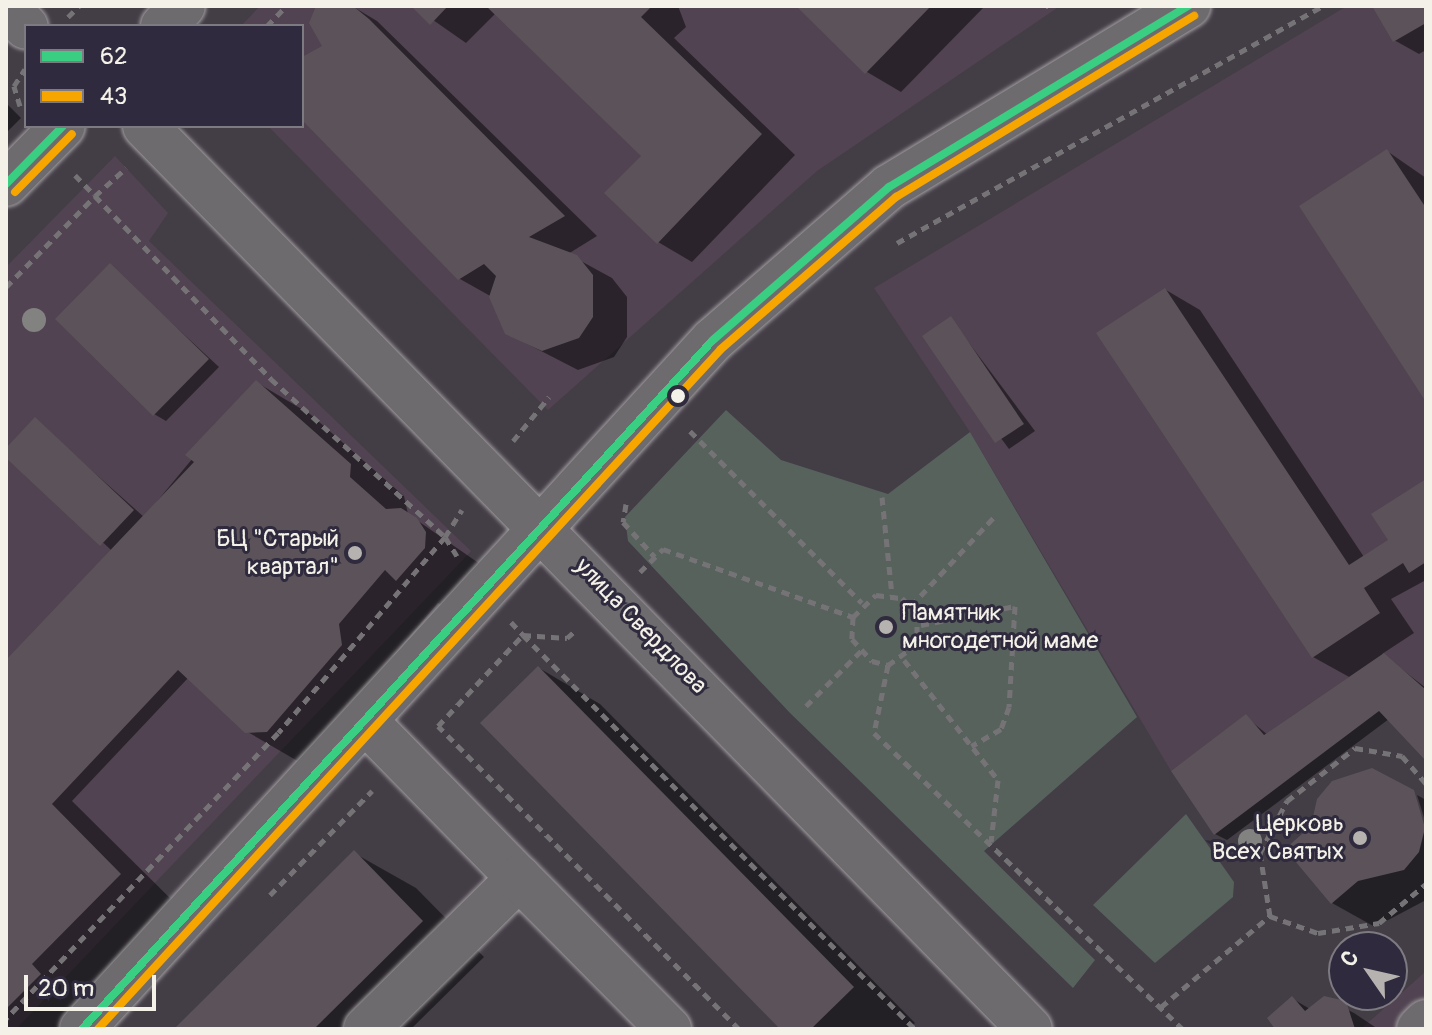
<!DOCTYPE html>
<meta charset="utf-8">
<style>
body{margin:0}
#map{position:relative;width:1432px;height:1035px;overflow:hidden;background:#433d46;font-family:Pangolin,sans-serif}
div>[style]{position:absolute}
.built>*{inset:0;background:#514351}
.green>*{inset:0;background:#57625c}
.shadow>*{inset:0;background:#0007}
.building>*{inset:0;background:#5b5359}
.path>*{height:5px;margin-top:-2.5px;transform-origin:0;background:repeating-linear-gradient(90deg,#757376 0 8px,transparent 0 14px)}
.roads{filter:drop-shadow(0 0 2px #a29fa1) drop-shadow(0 0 2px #a29fa1)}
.minor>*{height:44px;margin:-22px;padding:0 22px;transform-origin:22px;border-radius:22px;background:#6e6b6e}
.major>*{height:44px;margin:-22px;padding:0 22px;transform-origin:22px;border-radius:22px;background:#6e6b6e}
.bus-1>*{height:8px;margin:-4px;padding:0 4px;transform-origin:4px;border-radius:4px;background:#3ace82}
.bus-2>*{height:8px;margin:-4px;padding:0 4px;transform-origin:4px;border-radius:4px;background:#f7a600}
.trees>*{width:24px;height:24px;margin:-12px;border-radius:50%;background:#828281}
.dots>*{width:22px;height:22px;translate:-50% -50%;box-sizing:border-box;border:4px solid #2f2a3d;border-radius:50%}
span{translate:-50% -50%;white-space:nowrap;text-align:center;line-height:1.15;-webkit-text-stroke:6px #2f2a3d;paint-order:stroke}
.poi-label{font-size:24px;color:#f4f1e8}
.right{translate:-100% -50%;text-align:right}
.left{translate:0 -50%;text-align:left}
.street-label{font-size:24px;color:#f4f1e8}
.frame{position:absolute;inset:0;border:8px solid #f4f1e8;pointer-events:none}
.legend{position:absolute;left:24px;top:24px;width:280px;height:104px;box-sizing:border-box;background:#2f2a3d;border:2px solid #7e7a81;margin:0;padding:10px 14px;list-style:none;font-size:24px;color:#f4f1e8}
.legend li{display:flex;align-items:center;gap:16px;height:40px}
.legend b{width:40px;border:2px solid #7e7a81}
.north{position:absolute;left:1328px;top:931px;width:80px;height:80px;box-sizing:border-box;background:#2f2a3d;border:2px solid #7e7a81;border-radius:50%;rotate:304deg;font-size:22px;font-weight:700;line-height:32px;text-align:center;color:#f4f1e8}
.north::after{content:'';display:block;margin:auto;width:28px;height:36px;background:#b6b2af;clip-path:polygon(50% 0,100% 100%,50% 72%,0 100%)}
.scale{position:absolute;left:24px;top:975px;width:132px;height:36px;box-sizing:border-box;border:4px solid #f4f1e8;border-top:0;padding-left:10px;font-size:24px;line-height:28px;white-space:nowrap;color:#f4f1e8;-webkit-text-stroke:6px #2f2a3d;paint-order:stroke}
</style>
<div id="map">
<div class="built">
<div style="clip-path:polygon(260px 6px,1060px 6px,817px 171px,548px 410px,268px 126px,302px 126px,302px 26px,241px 26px)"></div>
<div style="clip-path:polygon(1347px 6px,1426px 6px,1426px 690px,1384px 653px,1264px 735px,1246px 715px,1171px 771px,970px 432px,874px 288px)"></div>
<div style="clip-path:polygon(115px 156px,168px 213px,149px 241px,471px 551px,16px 1029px,6px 1029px,6px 267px)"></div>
<div style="clip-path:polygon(1426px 971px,1426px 1029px,1361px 1029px)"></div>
</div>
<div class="green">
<div style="clip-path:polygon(726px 410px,781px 460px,888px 494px,970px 432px,1137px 717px,984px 851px,1095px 960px,1073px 988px,790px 713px,628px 541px,625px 517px)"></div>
<div style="clip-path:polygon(1186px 814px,1234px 882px,1233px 897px,1155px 963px,1093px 905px)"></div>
</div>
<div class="shadow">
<div style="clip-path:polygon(320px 6px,352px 6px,377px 21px,597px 236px,568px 254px,612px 278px,627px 297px,627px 337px,614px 357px,578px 370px,506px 333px,492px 297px,460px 279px,302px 118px,302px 59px,324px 47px)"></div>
<div style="clip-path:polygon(413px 6px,678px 6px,686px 27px,674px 38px,795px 155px,692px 262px,658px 242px,644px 156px,496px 13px,466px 43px)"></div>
<div style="clip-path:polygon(799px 6px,985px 6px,901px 92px,867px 72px)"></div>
<div style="clip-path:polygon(1374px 6px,1426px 6px,1426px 50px,1419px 54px,1394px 40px)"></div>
<div style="clip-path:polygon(6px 103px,21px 118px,6px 133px)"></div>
<div style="clip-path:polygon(1387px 151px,1426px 178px,1426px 398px)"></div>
<div style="clip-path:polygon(110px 266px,219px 367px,166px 421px,154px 414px)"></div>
<div style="clip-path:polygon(1166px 290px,1200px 310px,1364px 557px,1388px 542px,1426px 481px,1426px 580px,1391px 599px,1414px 633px,1382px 654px,1426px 688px,1426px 758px,1389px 719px,1227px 840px,1215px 834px,1246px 717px,1268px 735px,1351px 678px,1313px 657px)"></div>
<div style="clip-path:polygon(951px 319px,1035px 431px,1009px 449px,925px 336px)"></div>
<div style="clip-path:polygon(256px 382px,310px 414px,404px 496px,408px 514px,480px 564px,452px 611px,438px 603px,393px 656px,395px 677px,301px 763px,246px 731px,189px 677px,72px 801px,182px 910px,82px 1029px,6px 1029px,6px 662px,112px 551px,6px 451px,35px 420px,144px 517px)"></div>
<div style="clip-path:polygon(539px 668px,600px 704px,915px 1023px,908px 1029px,783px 1029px)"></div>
<div style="clip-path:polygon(1412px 792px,1426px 837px,1426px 900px,1375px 927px,1332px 903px)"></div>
<div style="clip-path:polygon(1417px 795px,1426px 800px,1426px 824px)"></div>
<div style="clip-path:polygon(354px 853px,416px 888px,484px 957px,411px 1029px,177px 1029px)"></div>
<div style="clip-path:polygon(1324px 998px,1354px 1013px,1378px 1029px,1278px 1029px,1293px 999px,1310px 1009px)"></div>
</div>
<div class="building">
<div style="clip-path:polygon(316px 6px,353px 6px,369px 19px,565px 216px,529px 237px,577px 255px,593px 275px,593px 317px,579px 338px,542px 351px,505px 334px,489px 297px,496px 276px,484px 264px,458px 280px,302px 120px,302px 57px,322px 46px,309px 23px)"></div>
<div style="clip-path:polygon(411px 6px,448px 6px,430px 25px)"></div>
<div style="clip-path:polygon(486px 6px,652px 6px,641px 17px,762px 134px,657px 244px,604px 193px,641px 156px)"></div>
<div style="clip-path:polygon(796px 6px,931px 6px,865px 74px)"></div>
<div style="clip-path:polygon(1372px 6px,1426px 6px,1426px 23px,1393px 42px)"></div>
<div style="clip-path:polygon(1387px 149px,1426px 208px,1426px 402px,1299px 206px)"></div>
<div style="clip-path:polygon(110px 263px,209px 359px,153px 416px,55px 319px)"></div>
<div style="clip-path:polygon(1165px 288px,1349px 565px,1388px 540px,1371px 514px,1426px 479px,1426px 562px,1409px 573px,1403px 563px,1364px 588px,1380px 613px,1312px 658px,1096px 333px)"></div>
<div style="clip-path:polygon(951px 316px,1024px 424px,995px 443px,922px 336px)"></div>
<div style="clip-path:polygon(256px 380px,351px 464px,350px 477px,386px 509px,401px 508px,417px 518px,426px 532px,425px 548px,396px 581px,385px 570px,339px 624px,342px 645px,267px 732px,245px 733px,178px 670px,52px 804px,121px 874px,32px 964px,41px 974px,6px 1009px,6px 660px,194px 462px,185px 455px)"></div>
<div style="clip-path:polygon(35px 417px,134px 510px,100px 546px,6px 458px,6px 448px)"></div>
<div style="clip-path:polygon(1384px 653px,1426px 690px,1426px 761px,1379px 711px,1214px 835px,1171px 771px,1246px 714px,1264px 735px)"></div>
<div style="clip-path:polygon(538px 666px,854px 987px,811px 1029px,780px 1029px,480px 723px)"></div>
<div style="clip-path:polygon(1372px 768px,1414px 790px,1425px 828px,1419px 852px,1404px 870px,1358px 881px,1331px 904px,1285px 849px,1311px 826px,1317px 799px,1332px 781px)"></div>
<div style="clip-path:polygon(354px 850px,423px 921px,314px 1029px,174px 1029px)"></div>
<div style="clip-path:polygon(1292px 996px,1305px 1011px,1324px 996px,1346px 1001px,1355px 1029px,1275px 1029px,1267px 1018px)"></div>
</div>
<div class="path">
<div style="left:1046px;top:6px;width:2px"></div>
<div style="left:68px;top:17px;width:16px;rotate:-45deg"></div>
<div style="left:267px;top:26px;width:28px;rotate:-46deg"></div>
<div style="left:20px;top:106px;width:21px;rotate:-107deg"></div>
<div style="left:14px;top:86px;width:20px;rotate:-57deg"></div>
<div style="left:75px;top:175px;width:29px;rotate:46deg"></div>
<div style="left:95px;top:196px;width:42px;rotate:-42.1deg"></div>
<div style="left:897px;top:243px;width:487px;rotate:-29.1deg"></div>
<div style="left:6px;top:287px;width:127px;rotate:-45.6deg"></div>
<div style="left:95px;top:196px;width:254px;rotate:46.1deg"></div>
<div style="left:271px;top:379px;width:235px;rotate:42.2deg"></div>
<div style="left:445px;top:537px;width:257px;rotate:130.4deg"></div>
<div style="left:278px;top:733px;width:395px;rotate:133.6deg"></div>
<div style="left:690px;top:431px;width:243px;rotate:45deg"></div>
<div style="left:513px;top:441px;width:57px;rotate:-50.7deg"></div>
<div style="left:882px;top:497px;width:99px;rotate:84.2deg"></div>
<div style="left:626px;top:504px;width:18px;rotate:99deg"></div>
<div style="left:623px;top:522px;width:47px;rotate:47.6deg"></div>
<div style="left:457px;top:556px;width:22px;rotate:-122deg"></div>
<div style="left:445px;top:537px;width:32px;rotate:-58deg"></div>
<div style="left:640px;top:572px;width:33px;rotate:-45deg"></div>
<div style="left:663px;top:549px;width:202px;rotate:19.7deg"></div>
<div style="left:853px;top:617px;width:22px;rotate:93deg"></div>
<div style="left:852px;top:639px;width:30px;rotate:48deg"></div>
<div style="left:872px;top:661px;width:16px;rotate:14deg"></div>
<div style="left:888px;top:665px;width:69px;rotate:101.6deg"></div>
<div style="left:874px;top:733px;width:428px;rotate:43.8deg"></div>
<div style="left:911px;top:606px;width:125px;rotate:-47deg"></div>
<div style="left:853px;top:617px;width:32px;rotate:-44deg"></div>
<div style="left:876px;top:595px;width:26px;rotate:7deg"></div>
<div style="left:902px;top:598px;width:21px;rotate:45deg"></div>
<div style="left:917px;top:613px;width:31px;rotate:90deg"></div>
<div style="left:917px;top:644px;width:36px;rotate:144deg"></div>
<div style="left:511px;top:622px;width:18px;rotate:47deg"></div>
<div style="left:523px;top:635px;width:44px;rotate:3.9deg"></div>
<div style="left:567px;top:638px;width:13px;rotate:-42deg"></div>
<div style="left:921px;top:625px;width:96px;rotate:-11.4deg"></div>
<div style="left:1015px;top:606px;width:101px;rotate:93.4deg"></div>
<div style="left:1009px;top:707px;width:23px;rotate:110deg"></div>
<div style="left:1001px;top:729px;width:34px;rotate:150deg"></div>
<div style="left:904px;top:660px;width:152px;rotate:51.9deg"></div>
<div style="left:998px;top:780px;width:62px;rotate:96.4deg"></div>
<div style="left:806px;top:706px;width:78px;rotate:-45deg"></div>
<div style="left:270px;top:895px;width:146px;rotate:-45.6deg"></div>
<div style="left:1270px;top:916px;width:64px;rotate:-99deg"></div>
<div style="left:1260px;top:853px;width:59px;rotate:-62.6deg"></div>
<div style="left:1287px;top:801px;width:86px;rotate:-37.9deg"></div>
<div style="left:1355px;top:748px;width:48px;rotate:9.7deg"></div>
<div style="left:1402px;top:756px;width:37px;rotate:49deg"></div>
<div style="left:1270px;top:916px;width:51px;rotate:19.5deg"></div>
<div style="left:1318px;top:933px;width:62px;rotate:-9.3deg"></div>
<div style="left:1379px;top:923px;width:61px;rotate:-39.7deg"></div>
<div style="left:1161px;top:1007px;width:142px;rotate:-39.9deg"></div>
<div style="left:739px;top:1029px;width:427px;rotate:-134.8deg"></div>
<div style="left:438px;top:726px;width:125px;rotate:-47deg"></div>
<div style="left:523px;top:635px;width:556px;rotate:45.15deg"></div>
</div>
<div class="roads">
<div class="minor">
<div style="left:6px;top:7px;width:28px;rotate:45deg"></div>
<div style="left:145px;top:126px;width:1264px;rotate:45.58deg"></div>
<div style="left:366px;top:722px;width:219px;rotate:45.6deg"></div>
<div style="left:519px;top:878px;width:215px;rotate:135.4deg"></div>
<div style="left:519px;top:878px;width:213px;rotate:45.2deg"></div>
<div style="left:1419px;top:1029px;width:10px;rotate:-45deg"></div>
</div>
<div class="major">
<div style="left:163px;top:26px;width:28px;rotate:-45deg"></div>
<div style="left:6px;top:184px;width:81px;rotate:-45.5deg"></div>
<div style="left:82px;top:1029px;width:934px;rotate:-47.52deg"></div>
<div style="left:713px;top:340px;width:233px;rotate:-41deg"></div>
<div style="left:889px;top:187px;width:350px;rotate:-31.2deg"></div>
</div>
</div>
<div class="bus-1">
<div style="left:6px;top:184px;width:81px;rotate:-45.5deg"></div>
<div style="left:82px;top:1029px;width:934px;rotate:-47.52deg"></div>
<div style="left:713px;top:340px;width:233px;rotate:-41deg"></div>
<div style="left:889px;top:187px;width:350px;rotate:-31.2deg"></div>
</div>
<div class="bus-2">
<div style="left:15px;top:192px;width:81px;rotate:-45.5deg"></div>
<div style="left:98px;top:1029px;width:922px;rotate:-47.5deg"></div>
<div style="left:721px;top:349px;width:232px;rotate:-41deg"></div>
<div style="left:896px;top:197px;width:349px;rotate:-31.3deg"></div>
</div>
<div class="trees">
<div style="left:34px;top:320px"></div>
<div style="left:1250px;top:841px"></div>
</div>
<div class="dots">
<div style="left:678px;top:396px;background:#f4f1e8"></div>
<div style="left:355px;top:553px;background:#b6b2af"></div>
<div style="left:886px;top:627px;background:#b6b2af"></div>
<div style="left:1360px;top:838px;background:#b6b2af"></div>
</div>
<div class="poi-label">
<span class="right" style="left:339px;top:553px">БЦ "Старый<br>квартал"</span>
<span class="left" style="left:902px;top:627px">Памятник<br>многодетной маме</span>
<span class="right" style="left:1344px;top:838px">Церковь<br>Всех Святых</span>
</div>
<div class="street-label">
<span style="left:641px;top:626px;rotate:46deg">улица Свердлова</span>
</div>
<div class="frame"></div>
<ul class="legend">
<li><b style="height:10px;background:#3ace82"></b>62</li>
<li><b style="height:10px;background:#f7a600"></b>43</li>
</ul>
<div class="north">С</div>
<div class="scale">20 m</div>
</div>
